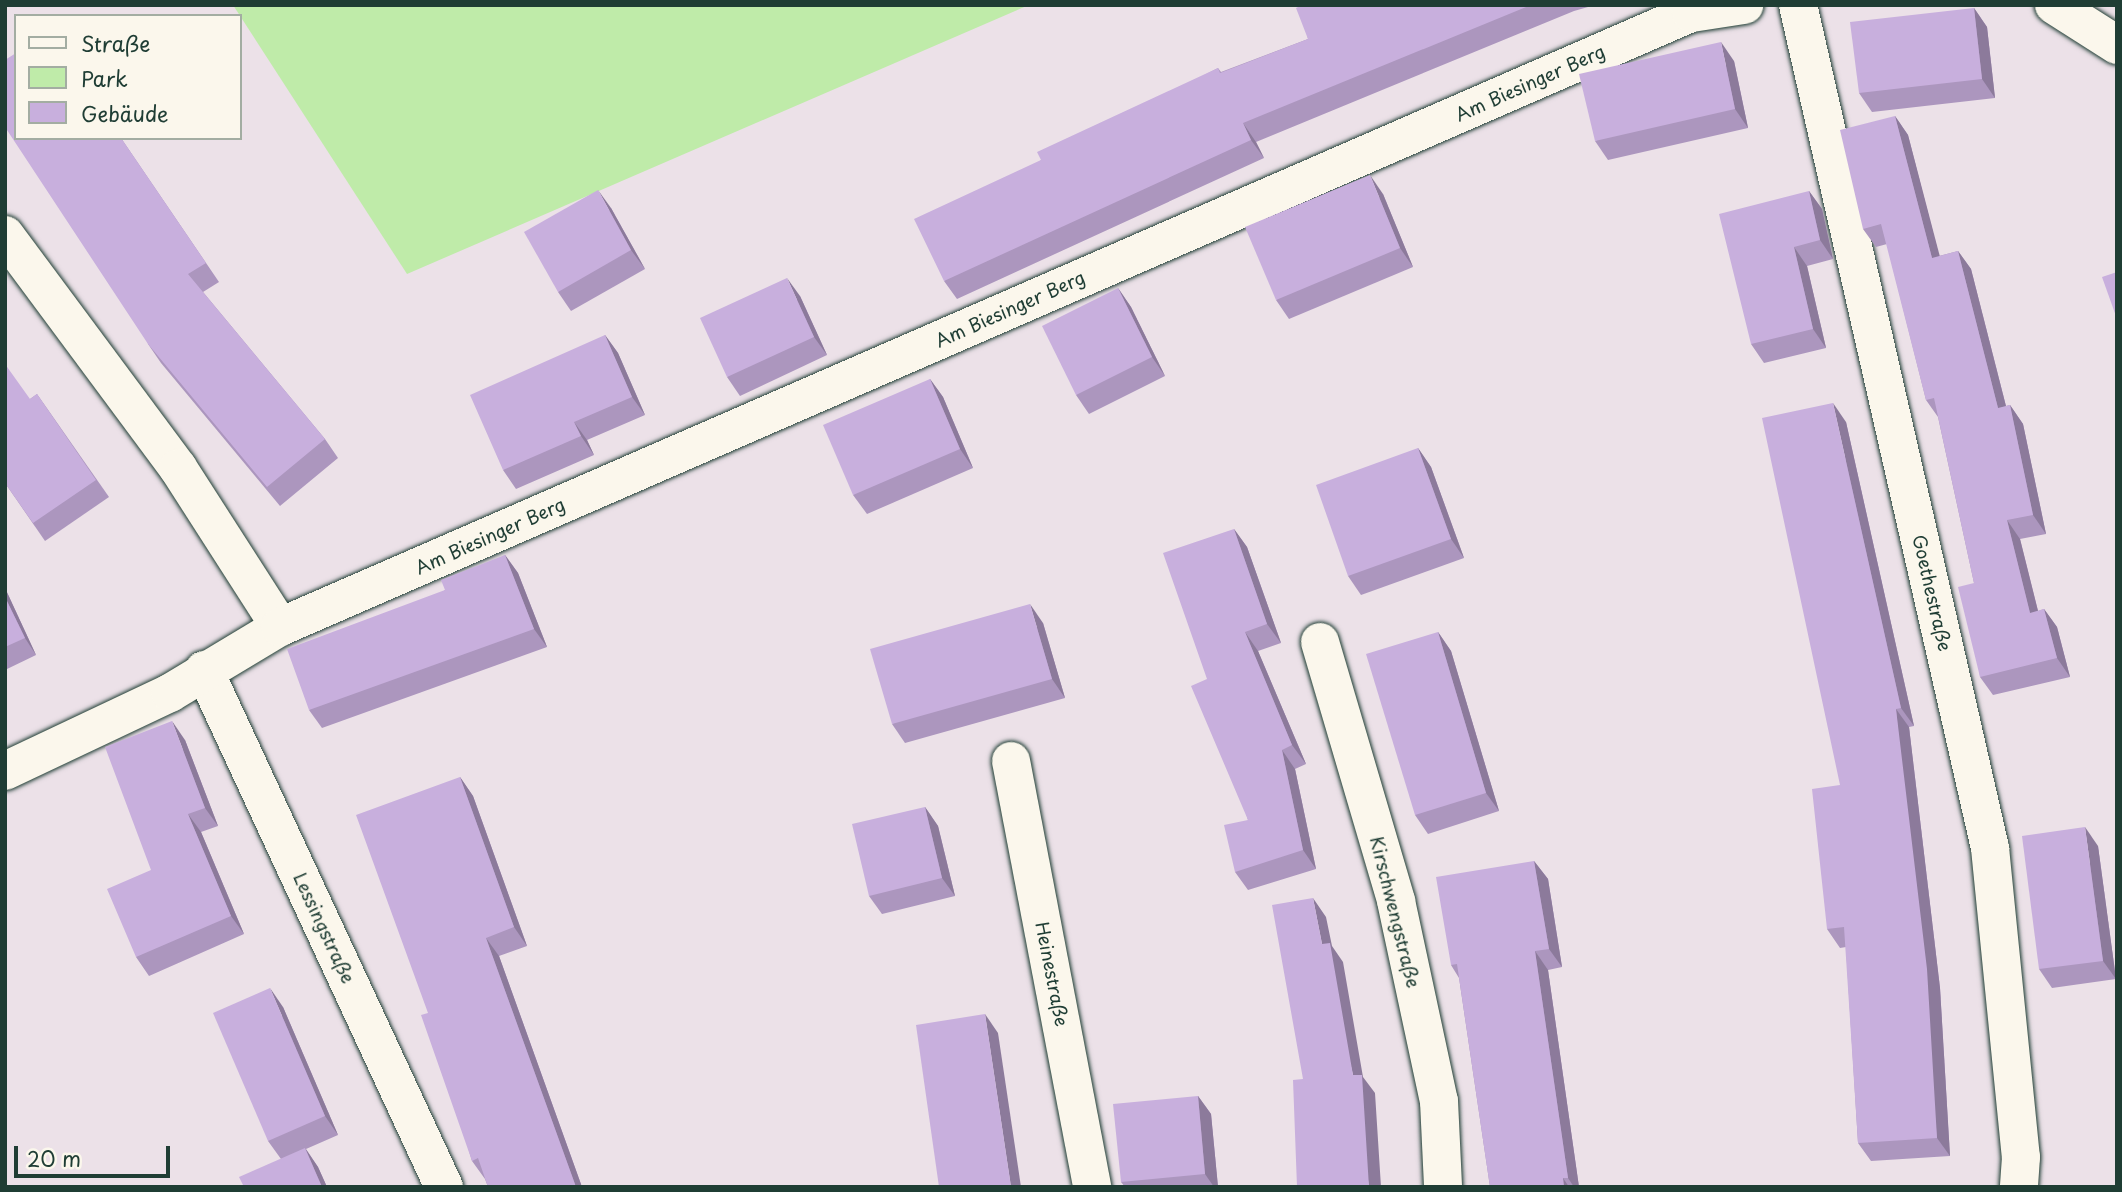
<!DOCTYPE html>
<meta charset="utf-8">
<style>
body{margin:0}
#map{position:relative;width:2122px;height:1192px;overflow:hidden;background:#ece1e8;font-family:"Playpen Sans",sans-serif}
div>[style]{position:absolute}
.green>*{inset:0;background:#bfeba9}
.roads{filter:drop-shadow(0 0 2px #1f3d34) drop-shadow(0 0 2px #1f3d34)}
.minor>*{height:38px;margin:-19px;padding:0 19px;transform-origin:19px;border-radius:19px;background:#fbf7ec}
.wall>*{inset:0;background:#ac96be}
.shaded-wall>*{inset:0;background:#8c7a9b}
.building>*{inset:0;background:#c8afdd}
span{translate:-50% -50%;white-space:nowrap;text-align:center;line-height:1.15;-webkit-text-stroke:5px #fbf7ec;paint-order:stroke}
.street-label{font-size:18px;color:#1f3d34}
.frame{position:absolute;inset:0;border:7px solid #1f3d34;pointer-events:none}
.legend{position:absolute;left:14px;top:14px;width:228px;height:126px;box-sizing:border-box;background:#fbf7ec;border:2px solid #a3ada2;margin:0;padding:9px 12px;list-style:none;font-size:21px;color:#1f3d34}
.legend li{display:flex;align-items:center;gap:14px;height:35px}
.legend b{width:35px;border:2px solid #a3ada2}
.scale{position:absolute;left:14px;top:1146px;width:156px;height:32px;box-sizing:border-box;border:4px solid #1f3d34;border-top:0;padding-left:9px;font-size:21px;line-height:24px;white-space:nowrap;color:#1f3d34;-webkit-text-stroke:5px #fbf7ec;paint-order:stroke}
</style>
<div id="map">
<div class="green">
<div style="clip-path:polygon(233px 5px,1029px 5px,407px 274px)"></div>
</div>
<div class="roads">
<div class="minor">
<div style="left:1798px;top:5px;width:865px;rotate:77.17deg"></div>
<div style="left:1990px;top:848px;width:311px;rotate:84.3deg"></div>
<div style="left:2021px;top:1157px;width:30px;rotate:94deg"></div>
<div style="left:2054px;top:5px;width:75px;rotate:32.4deg"></div>
<div style="left:5px;top:235px;width:290px;rotate:53.4deg"></div>
<div style="left:178px;top:468px;width:189px;rotate:57.3deg"></div>
<div style="left:1320px;top:642px;width:270px;rotate:73.6deg"></div>
<div style="left:1396px;top:901px;width:205px;rotate:77.9deg"></div>
<div style="left:1439px;top:1101px;width:86px;rotate:87.3deg"></div>
<div style="left:204px;top:670px;width:570px;rotate:65.1deg"></div>
<div style="left:1011px;top:761px;width:434px;rotate:79.2deg"></div>
<div style="left:5px;top:771px;width:183px;rotate:-25.3deg"></div>
<div style="left:170px;top:693px;width:128px;rotate:-31deg"></div>
<div style="left:280px;top:627px;width:1539px;rotate:-23.52deg"></div>
<div style="left:1691px;top:13px;width:54px;rotate:-8.6deg"></div>
</div>
</div>
<div class="wall">
<div style="clip-path:polygon(1302px 5px,1595px 5px,1574px 11px,1256px 142px,1264px 158px,957px 299px,944px 281px,1041px 160px,1218px 68px,1221px 72px,1308px 39px)"></div>
<div style="clip-path:polygon(1974px 8px,1987px 27px,1995px 98px,1872px 112px,1859px 93px)"></div>
<div style="clip-path:polygon(1734px 61px,1748px 128px,1608px 160px,1595px 141px)"></div>
<div style="clip-path:polygon(1895px 116px,1908px 135px,1939px 256px,1958px 251px,1971px 269px,2006px 406px,2010px 405px,2023px 424px,2046px 534px,2020px 539px,2038px 611px,2044px 609px,2057px 627px,2070px 677px,1993px 695px,1980px 677px,1974px 583px,1938px 417px,1926px 400px,1887px 244px,1876px 247px,1863px 229px)"></div>
<div style="clip-path:polygon(121px 138px,219px 282px,203px 292px,325px 439px,338px 458px,280px 506px,161px 363px,148px 344px)"></div>
<div style="clip-path:polygon(1809px 191px,1822px 209px,1833px 259px,1807px 266px,1826px 348px,1764px 363px,1751px 344px)"></div>
<div style="clip-path:polygon(1383px 194px,1413px 267px,1289px 319px,1276px 300px)"></div>
<div style="clip-path:polygon(611px 208px,645px 269px,571px 311px,558px 292px)"></div>
<div style="clip-path:polygon(1118px 288px,1131px 307px,1165px 376px,1089px 414px,1076px 395px)"></div>
<div style="clip-path:polygon(800px 296px,827px 355px,740px 396px,727px 377px)"></div>
<div style="clip-path:polygon(605px 335px,618px 353px,645px 415px,587px 440px,594px 455px,516px 489px,503px 470px)"></div>
<div style="clip-path:polygon(930px 379px,943px 397px,973px 468px,867px 514px,853px 495px)"></div>
<div style="clip-path:polygon(37px 394px,109px 497px,45px 541px,5px 483px,30px 399px)"></div>
<div style="clip-path:polygon(1846px 422px,1914px 726px,1909px 727px,1940px 988px,1950px 1156px,1871px 1161px,1858px 1143px,1846px 947px,1840px 948px,1827px 929px,1840px 785px)"></div>
<div style="clip-path:polygon(1418px 448px,1431px 467px,1464px 558px,1361px 595px,1348px 576px)"></div>
<div style="clip-path:polygon(1234px 529px,1247px 547px,1281px 643px,1258px 651px,1306px 764px,1295px 769px,1316px 869px,1248px 890px,1235px 872px,1248px 820px,1207px 679px)"></div>
<div style="clip-path:polygon(505px 555px,518px 573px,547px 647px,322px 728px,309px 710px,445px 590px)"></div>
<div style="clip-path:polygon(5px 588px,36px 655px,5px 670px)"></div>
<div style="clip-path:polygon(1043px 623px,1065px 698px,905px 743px,892px 724px)"></div>
<div style="clip-path:polygon(1438px 632px,1451px 651px,1499px 811px,1428px 834px,1415px 815px)"></div>
<div style="clip-path:polygon(185px 740px,218px 826px,201px 832px,244px 934px,149px 976px,136px 957px,151px 870px)"></div>
<div style="clip-path:polygon(460px 777px,473px 796px,527px 946px,499px 956px,582px 1187px,488px 1187px,485px 1179px,472px 1161px,428px 1013px)"></div>
<div style="clip-path:polygon(925px 807px,938px 826px,955px 896px,882px 914px,869px 896px)"></div>
<div style="clip-path:polygon(2098px 846px,2116px 979px,2052px 988px,2039px 969px)"></div>
<div style="clip-path:polygon(1534px 861px,1548px 879px,1562px 967px,1548px 970px,1579px 1187px,1490px 1187px,1459px 978px,1451px 965px)"></div>
<div style="clip-path:polygon(283px 1007px,338px 1135px,306px 1149px,318px 1167px,327px 1187px,244px 1187px,281px 1159px,268px 1141px)"></div>
<div style="clip-path:polygon(1198px 1096px,1211px 1114px,1218px 1187px,1125px 1187px,1121px 1182px)"></div>
</div>
<div class="shaded-wall">
<div style="clip-path:polygon(1974px 8px,1987px 27px,1995px 98px,1982px 79px)"></div>
<div style="clip-path:polygon(1721px 42px,1734px 61px,1748px 128px,1735px 109px)"></div>
<div style="clip-path:polygon(1895px 116px,1908px 135px,1945px 276px,1932px 258px)"></div>
<div style="clip-path:polygon(1243px 123px,1256px 142px,1264px 158px,1251px 140px)"></div>
<div style="clip-path:polygon(1370px 175px,1383px 194px,1413px 267px,1400px 248px)"></div>
<div style="clip-path:polygon(598px 190px,611px 208px,645px 269px,631px 250px)"></div>
<div style="clip-path:polygon(1809px 191px,1822px 209px,1833px 259px,1820px 240px)"></div>
<div style="clip-path:polygon(1794px 247px,1807px 266px,1826px 348px,1813px 329px)"></div>
<div style="clip-path:polygon(1958px 251px,1971px 269px,2011px 426px,1998px 408px)"></div>
<div style="clip-path:polygon(787px 278px,800px 296px,827px 355px,814px 337px)"></div>
<div style="clip-path:polygon(1118px 288px,1131px 307px,1165px 376px,1152px 357px)"></div>
<div style="clip-path:polygon(605px 335px,618px 353px,645px 415px,632px 397px)"></div>
<div style="clip-path:polygon(930px 379px,943px 397px,973px 468px,960px 449px)"></div>
<div style="clip-path:polygon(1833px 403px,1846px 422px,1914px 726px,1901px 708px)"></div>
<div style="clip-path:polygon(2010px 405px,2023px 424px,2046px 534px,2033px 515px)"></div>
<div style="clip-path:polygon(574px 422px,587px 440px,594px 455px,581px 436px)"></div>
<div style="clip-path:polygon(1418px 448px,1431px 467px,1464px 558px,1451px 539px)"></div>
<div style="clip-path:polygon(2007px 520px,2020px 539px,2043px 631px,2030px 613px)"></div>
<div style="clip-path:polygon(1234px 529px,1247px 547px,1281px 643px,1267px 624px)"></div>
<div style="clip-path:polygon(505px 555px,518px 573px,547px 647px,534px 629px)"></div>
<div style="clip-path:polygon(5px 588px,36px 655px,25px 638px,5px 597px)"></div>
<div style="clip-path:polygon(1030px 604px,1043px 623px,1065px 698px,1052px 679px)"></div>
<div style="clip-path:polygon(2044px 609px,2057px 627px,2070px 677px,2057px 658px)"></div>
<div style="clip-path:polygon(1245px 632px,1258px 651px,1306px 764px,1292px 745px)"></div>
<div style="clip-path:polygon(1438px 632px,1451px 651px,1499px 811px,1486px 793px)"></div>
<div style="clip-path:polygon(1896px 709px,1909px 727px,1940px 988px,1950px 1156px,1937px 1138px)"></div>
<div style="clip-path:polygon(172px 721px,185px 740px,218px 826px,205px 808px)"></div>
<div style="clip-path:polygon(1282px 750px,1295px 769px,1316px 869px,1303px 850px)"></div>
<div style="clip-path:polygon(460px 777px,473px 796px,527px 946px,514px 927px)"></div>
<div style="clip-path:polygon(925px 807px,938px 826px,955px 896px,942px 878px)"></div>
<div style="clip-path:polygon(188px 814px,201px 832px,244px 934px,231px 916px)"></div>
<div style="clip-path:polygon(2085px 827px,2098px 846px,2116px 979px,2103px 961px)"></div>
<div style="clip-path:polygon(1534px 861px,1548px 879px,1562px 967px,1549px 949px)"></div>
<div style="clip-path:polygon(1313px 898px,1326px 917px,1332px 946px,1343px 962px,1363px 1077px,1375px 1093px,1381px 1187px,1369px 1187px,1353px 1075px,1322px 944px)"></div>
<div style="clip-path:polygon(486px 938px,499px 956px,582px 1187px,576px 1187px)"></div>
<div style="clip-path:polygon(1535px 951px,1548px 970px,1579px 1187px,1574px 1187px,1568px 1178px)"></div>
<div style="clip-path:polygon(270px 988px,283px 1007px,338px 1135px,325px 1116px)"></div>
<div style="clip-path:polygon(985px 1014px,998px 1033px,1021px 1187px,1011px 1187px)"></div>
<div style="clip-path:polygon(1198px 1096px,1211px 1114px,1218px 1187px,1214px 1187px,1205px 1174px)"></div>
<div style="clip-path:polygon(305px 1148px,318px 1167px,327px 1187px,322px 1187px)"></div>
<div style="clip-path:polygon(1563px 1178px,1569px 1187px,1564px 1187px)"></div>
</div>
<div class="building">
<div style="clip-path:polygon(1302px 5px,1531px 5px,1243px 123px,1251px 140px,944px 281px,914px 219px,1041px 160px,1037px 152px,1218px 68px,1220px 73px,1308px 39px,1296px 8px)"></div>
<div style="clip-path:polygon(1974px 8px,1982px 79px,1859px 93px,1850px 22px)"></div>
<div style="clip-path:polygon(1721px 42px,1735px 109px,1595px 141px,1579px 74px)"></div>
<div style="clip-path:polygon(16px 53px,16px 138px,121px 138px,206px 263px,188px 274px,325px 439px,267px 487px,148px 344px,5px 127px,5px 60px)"></div>
<div style="clip-path:polygon(1895px 116px,1932px 258px,1958px 251px,1998px 408px,2010px 405px,2033px 515px,2007px 520px,2030px 613px,2044px 609px,2057px 658px,1980px 677px,1958px 587px,1974px 583px,1934px 398px,1926px 400px,1881px 224px,1863px 229px,1840px 130px)"></div>
<div style="clip-path:polygon(1370px 175px,1400px 248px,1276px 300px,1245px 227px)"></div>
<div style="clip-path:polygon(598px 190px,631px 250px,558px 292px,524px 232px)"></div>
<div style="clip-path:polygon(1809px 191px,1820px 240px,1794px 247px,1813px 329px,1751px 344px,1719px 214px)"></div>
<div style="clip-path:polygon(2117px 272px,2117px 319px,2102px 277px)"></div>
<div style="clip-path:polygon(787px 278px,814px 337px,727px 377px,700px 318px)"></div>
<div style="clip-path:polygon(1118px 288px,1152px 357px,1076px 395px,1042px 326px)"></div>
<div style="clip-path:polygon(605px 335px,632px 397px,574px 422px,581px 436px,503px 470px,470px 395px)"></div>
<div style="clip-path:polygon(5px 364px,30px 399px,37px 394px,96px 480px,33px 523px,5px 483px)"></div>
<div style="clip-path:polygon(930px 379px,960px 449px,853px 495px,823px 425px)"></div>
<div style="clip-path:polygon(1833px 403px,1901px 708px,1896px 709px,1927px 969px,1937px 1138px,1858px 1143px,1844px 927px,1827px 929px,1812px 789px,1840px 785px,1762px 418px)"></div>
<div style="clip-path:polygon(1418px 448px,1451px 539px,1348px 576px,1316px 485px)"></div>
<div style="clip-path:polygon(1234px 529px,1267px 624px,1245px 632px,1292px 745px,1282px 750px,1303px 850px,1235px 872px,1224px 825px,1248px 820px,1191px 686px,1207px 679px,1163px 553px)"></div>
<div style="clip-path:polygon(505px 555px,534px 629px,309px 710px,287px 649px,445px 590px,441px 580px)"></div>
<div style="clip-path:polygon(5px 597px,25px 638px,5px 647px)"></div>
<div style="clip-path:polygon(1030px 604px,1052px 679px,892px 724px,870px 649px)"></div>
<div style="clip-path:polygon(1438px 632px,1486px 793px,1415px 815px,1366px 654px)"></div>
<div style="clip-path:polygon(172px 721px,205px 808px,188px 814px,231px 916px,136px 957px,107px 889px,151px 870px,105px 747px)"></div>
<div style="clip-path:polygon(460px 777px,514px 927px,486px 938px,576px 1187px,488px 1187px,478px 1158px,472px 1161px,421px 1015px,428px 1013px,356px 815px)"></div>
<div style="clip-path:polygon(925px 807px,942px 878px,869px 896px,852px 824px)"></div>
<div style="clip-path:polygon(2085px 827px,2103px 961px,2039px 969px,2022px 836px)"></div>
<div style="clip-path:polygon(1534px 861px,1549px 949px,1535px 951px,1568px 1178px,1563px 1178px,1564px 1187px,1490px 1187px,1457px 964px,1451px 965px,1436px 877px)"></div>
<div style="clip-path:polygon(1313px 898px,1322px 944px,1330px 943px,1353px 1075px,1362px 1075px,1369px 1187px,1297px 1187px,1293px 1080px,1303px 1079px,1272px 905px)"></div>
<div style="clip-path:polygon(270px 988px,325px 1116px,268px 1141px,213px 1013px)"></div>
<div style="clip-path:polygon(985px 1014px,1011px 1187px,939px 1187px,916px 1025px)"></div>
<div style="clip-path:polygon(1198px 1096px,1205px 1174px,1121px 1182px,1113px 1104px)"></div>
<div style="clip-path:polygon(305px 1148px,322px 1187px,244px 1187px,239px 1177px)"></div>
</div>
<div class="street-label">
<span style="left:1530px;top:83px;rotate:-24deg">Am Biesinger Berg</span>
<span style="left:1010px;top:309px;rotate:-24deg">Am Biesinger Berg</span>
<span style="left:490px;top:536px;rotate:-24deg">Am Biesinger Berg</span>
<span style="left:1932px;top:593px;rotate:77deg">Goethestraße</span>
<span style="left:1395px;top:912px;rotate:76deg">Kirschwengstraße</span>
<span style="left:324px;top:928px;rotate:65deg">Lessingstraße</span>
<span style="left:1052px;top:974px;rotate:79deg">Heinestraße</span>
</div>
<div class="frame"></div>
<ul class="legend">
<li><b style="height:9px;background:#fbf7ec"></b>Straße</li>
<li><b style="height:19px;background:#bfeba9"></b>Park</li>
<li><b style="height:19px;background:#c8afdd"></b>Gebäude</li>
</ul>
<div class="scale">20 m</div>
</div>
